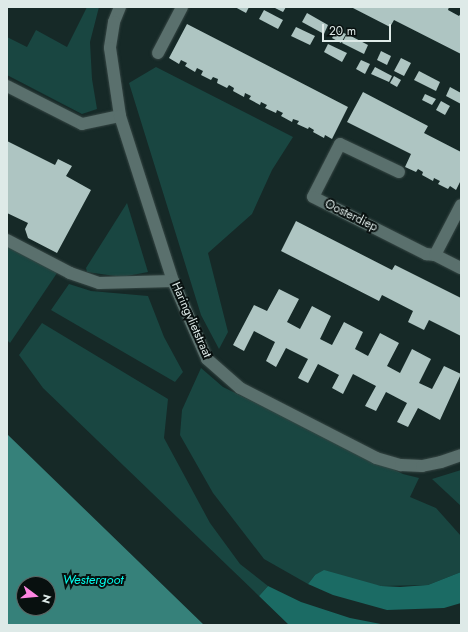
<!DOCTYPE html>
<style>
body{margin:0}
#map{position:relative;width:468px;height:632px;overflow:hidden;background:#162927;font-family:Jost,sans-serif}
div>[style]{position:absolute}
.green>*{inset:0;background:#194641}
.forest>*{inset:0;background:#1b6b64}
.water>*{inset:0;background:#36817a}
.building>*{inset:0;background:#aec5c2}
.roads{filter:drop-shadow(0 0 1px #364644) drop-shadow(0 0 1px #364644)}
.lane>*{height:12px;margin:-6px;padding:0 6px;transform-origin:6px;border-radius:6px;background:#5a706d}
.street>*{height:12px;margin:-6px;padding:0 6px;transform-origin:6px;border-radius:6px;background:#5a706d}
span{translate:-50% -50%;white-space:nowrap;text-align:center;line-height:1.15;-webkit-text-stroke:4px #08100f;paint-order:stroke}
.street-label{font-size:12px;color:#deeae8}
.water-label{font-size:13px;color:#02fbea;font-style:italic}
.frame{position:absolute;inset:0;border:8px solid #deeae8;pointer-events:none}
.north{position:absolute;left:16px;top:576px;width:40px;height:40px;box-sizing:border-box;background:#08100f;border:1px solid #5e6766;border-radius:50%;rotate:106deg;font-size:11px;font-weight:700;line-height:16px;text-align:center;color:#deeae8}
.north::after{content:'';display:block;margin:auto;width:14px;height:18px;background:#fd86e2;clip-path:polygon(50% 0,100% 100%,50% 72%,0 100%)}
.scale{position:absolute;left:322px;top:24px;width:69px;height:18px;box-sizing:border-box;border:2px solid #deeae8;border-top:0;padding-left:5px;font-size:12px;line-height:14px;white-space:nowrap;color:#deeae8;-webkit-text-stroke:3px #08100f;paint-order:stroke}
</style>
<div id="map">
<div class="green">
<div style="clip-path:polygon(87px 7px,99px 7px,90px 42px,92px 79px,97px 109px,82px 114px,7px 75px,7px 37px,27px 47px,36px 30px,67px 47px)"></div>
<div style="clip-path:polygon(156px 67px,293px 137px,272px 170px,252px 214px,208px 253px,228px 332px,219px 349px,201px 315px,129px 83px)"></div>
<div style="clip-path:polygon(127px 203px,148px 272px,122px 277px,87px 272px,86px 268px)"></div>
<div style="clip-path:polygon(7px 240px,34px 255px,57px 273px,10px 343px,7px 340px)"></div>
<div style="clip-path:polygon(69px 284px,91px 291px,148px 296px,164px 337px,183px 372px,175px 382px,51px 310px)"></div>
<div style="clip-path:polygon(42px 323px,168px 399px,164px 438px,210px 523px,240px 564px,268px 586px,259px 596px,43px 388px,19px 355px)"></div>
<div style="clip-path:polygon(201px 368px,223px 387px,403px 474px,419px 478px,410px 497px,436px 508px,461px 536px,461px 572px,428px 585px,381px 586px,315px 575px,308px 584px,264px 559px,213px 493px,180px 435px,182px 410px)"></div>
<div style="clip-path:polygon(461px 470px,461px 506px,432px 479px)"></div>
</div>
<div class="forest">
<div style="clip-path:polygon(324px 570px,381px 586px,400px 587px,428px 585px,461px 572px,461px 603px,444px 608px,387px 610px,333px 595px,308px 584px,315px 575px)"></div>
<div style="clip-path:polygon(268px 586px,301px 602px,350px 618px,386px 625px,289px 625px,259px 596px)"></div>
</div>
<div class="water">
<div style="clip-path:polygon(evenodd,7px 434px,204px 625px,7px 625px,7px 434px,24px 584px,48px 584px,48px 608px,24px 608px,24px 584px)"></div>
</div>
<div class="building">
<div style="clip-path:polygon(235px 7px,249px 7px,246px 13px)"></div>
<div style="clip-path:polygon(273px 7px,286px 7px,283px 12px)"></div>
<div style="clip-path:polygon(351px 7px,449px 7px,448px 10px,459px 16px,461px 13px,461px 54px,394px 20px,390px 27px)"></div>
<div style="clip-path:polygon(264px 10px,283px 20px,278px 29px,259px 19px)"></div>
<div style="clip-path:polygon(307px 13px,328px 25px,324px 34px,302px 22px)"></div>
<div style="clip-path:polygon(187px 24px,348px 107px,332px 139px,325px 135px,324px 138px,313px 132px,314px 130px,309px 127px,308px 129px,297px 124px,299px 121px,293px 119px,292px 122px,281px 116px,283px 113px,277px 110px,276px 113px,265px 108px,267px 105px,261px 102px,260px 105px,249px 99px,251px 96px,245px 93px,244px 97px,233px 91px,234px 88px,229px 85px,227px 88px,217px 83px,218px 79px,213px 77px,211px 80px,201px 75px,203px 71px,197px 68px,195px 72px,185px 66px,187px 63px,181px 60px,179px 64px,169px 58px)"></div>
<div style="clip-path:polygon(296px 27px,315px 36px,310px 45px,291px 36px)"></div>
<div style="clip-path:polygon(337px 30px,346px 34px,341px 43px,332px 38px)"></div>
<div style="clip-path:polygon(347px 34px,368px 45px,364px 54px,342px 43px)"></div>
<div style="clip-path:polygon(328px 44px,347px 53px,342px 62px,324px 52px)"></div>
<div style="clip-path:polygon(381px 51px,391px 56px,387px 65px,377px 60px)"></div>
<div style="clip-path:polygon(401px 58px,411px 63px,404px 76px,394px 71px)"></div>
<div style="clip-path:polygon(361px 60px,370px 64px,365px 74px,356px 69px)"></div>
<div style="clip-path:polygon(375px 67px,392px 76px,389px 82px,371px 74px)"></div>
<div style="clip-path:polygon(419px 71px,440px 82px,436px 91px,414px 80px)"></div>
<div style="clip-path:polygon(394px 76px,401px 80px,397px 87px,390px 83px)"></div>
<div style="clip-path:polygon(450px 87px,461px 93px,461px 104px,446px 96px)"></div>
<div style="clip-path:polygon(363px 92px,428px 126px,424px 133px,461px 152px,461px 180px,456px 190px,450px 186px,448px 189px,438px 184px,440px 181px,434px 178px,433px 181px,422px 175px,423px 172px,418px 169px,416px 172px,405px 167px,411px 154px,347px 122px)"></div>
<div style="clip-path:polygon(425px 94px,436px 99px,432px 105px,422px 100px)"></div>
<div style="clip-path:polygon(441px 101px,450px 106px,445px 115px,436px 110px)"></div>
<div style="clip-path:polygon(7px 141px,55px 165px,58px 159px,72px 166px,66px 176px,91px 190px,57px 253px,28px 238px,25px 229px,28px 223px,7px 213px)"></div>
<div style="clip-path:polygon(296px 221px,392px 270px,395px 265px,461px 298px,461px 336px,429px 320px,424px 330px,408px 322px,413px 311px,382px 295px,379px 301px,281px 251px)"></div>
<div style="clip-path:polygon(279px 289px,299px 299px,287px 322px,300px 329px,312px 306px,331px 316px,320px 339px,332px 345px,344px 322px,363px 332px,355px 349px,368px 356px,380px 333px,399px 343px,387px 366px,400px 373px,412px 349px,431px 359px,419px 383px,432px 389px,444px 366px,461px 374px,440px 420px,418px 408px,408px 427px,397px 422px,407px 403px,386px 392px,376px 411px,365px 406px,376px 386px,353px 374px,343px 394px,332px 388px,339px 375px,318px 364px,308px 383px,298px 378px,308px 359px,286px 348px,276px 367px,266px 361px,275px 342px,254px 331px,244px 351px,233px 345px,254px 305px,267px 311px)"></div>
</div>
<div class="roads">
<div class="lane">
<div style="left:7px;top:86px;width:84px;rotate:26.9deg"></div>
<div style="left:82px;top:124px;width:39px;rotate:-12deg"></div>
<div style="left:7px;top:240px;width:71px;rotate:27.6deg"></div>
<div style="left:70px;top:273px;width:31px;rotate:19deg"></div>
<div style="left:99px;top:283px;width:74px;rotate:-1.5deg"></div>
</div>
<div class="street">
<div style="left:120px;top:7px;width:16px;rotate:112deg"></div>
<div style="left:114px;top:22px;width:26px;rotate:99deg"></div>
<div style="left:110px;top:48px;width:69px;rotate:81.6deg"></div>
<div style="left:120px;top:116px;width:173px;rotate:72.2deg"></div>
<div style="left:173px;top:281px;width:85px;rotate:66.4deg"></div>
<div style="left:207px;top:359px;width:44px;rotate:41.3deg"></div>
<div style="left:240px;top:388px;width:153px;rotate:27.2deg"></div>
<div style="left:376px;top:458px;width:26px;rotate:16deg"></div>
<div style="left:401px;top:465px;width:21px;rotate:3deg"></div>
<div style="left:422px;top:466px;width:19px;rotate:-12deg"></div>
<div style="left:441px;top:462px;width:21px;rotate:-19deg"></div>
<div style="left:158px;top:53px;width:52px;rotate:-62.4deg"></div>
<div style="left:399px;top:172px;width:65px;rotate:-154.6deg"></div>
<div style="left:340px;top:144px;width:59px;rotate:117deg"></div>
<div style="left:313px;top:197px;width:127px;rotate:26.8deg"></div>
<div style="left:426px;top:254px;width:9px;rotate:6deg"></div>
<div style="left:435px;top:255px;width:29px;rotate:27deg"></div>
<div style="left:435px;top:255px;width:56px;rotate:-62.5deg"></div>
</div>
</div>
<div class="street-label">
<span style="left:351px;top:216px;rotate:26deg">Oosterdiep</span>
<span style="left:191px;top:320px;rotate:66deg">Haringvlietstraat</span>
</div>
<div class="water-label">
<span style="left:93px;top:580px">Westergoot</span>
</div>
<div class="frame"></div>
<div class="north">N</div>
<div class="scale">20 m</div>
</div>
